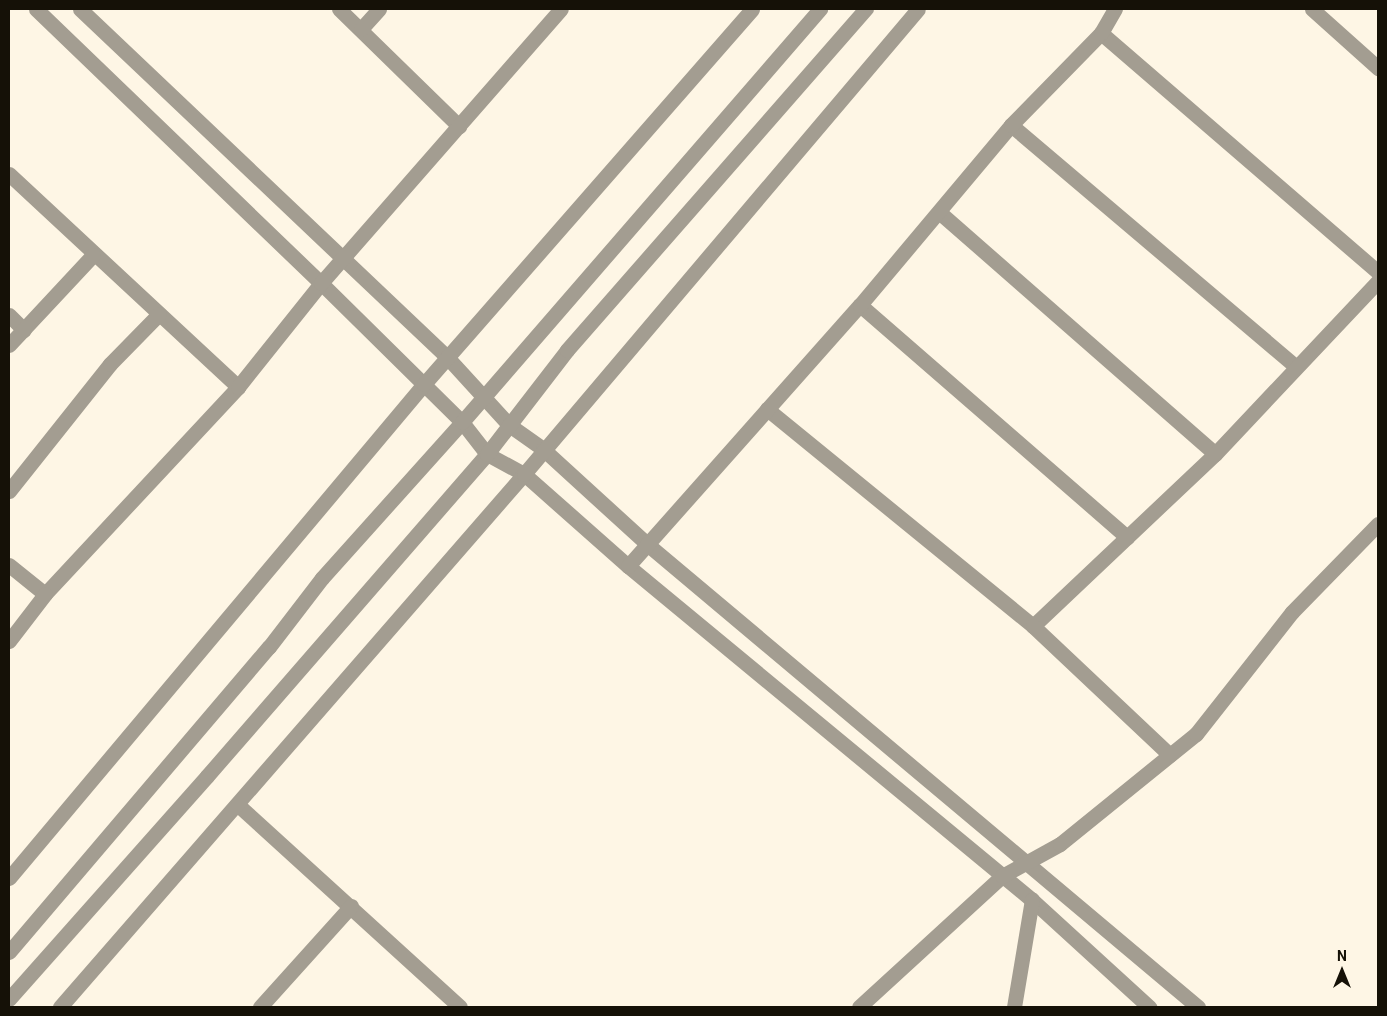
<!DOCTYPE html>
<style>
body{margin:0}
#map{position:relative;width:1387px;height:1016px;overflow:hidden;background:#fef6e5;font-family:Roboto,sans-serif}
div>[style]{position:absolute}
.minor>*{height:15px;margin:-7.5px;padding:0 7.5px;transform-origin:7.5px;border-radius:7.5px;background:#a39d91}
span{translate:-50% -50%;white-space:nowrap;text-align:center;line-height:1.15;-webkit-text-stroke:4.5px #fef6e5;paint-order:stroke}
.frame{position:absolute;inset:0;border:10px solid #151107;pointer-events:none}
.north{position:absolute;left:1317px;top:946px;width:50px;height:50px;-webkit-text-stroke:4px #fef6e5;paint-order:stroke;rotate:0deg;font-size:14px;font-weight:700;line-height:20px;text-align:center;color:#151107}
.north::after{content:'';display:block;margin:auto;width:18px;height:22px;background:#151107;clip-path:polygon(50% 0,100% 100%,50% 72%,0 100%)}
</style>
<div id="map">
<div class="minor">
<div style="left:36px;top:9px;width:395px;rotate:43.9deg"></div>
<div style="left:321px;top:283px;width:198px;rotate:44.6deg"></div>
<div style="left:462px;top:422px;width:41px;rotate:52deg"></div>
<div style="left:487px;top:454px;width:42px;rotate:28.4deg"></div>
<div style="left:524px;top:474px;width:139px;rotate:41.5deg"></div>
<div style="left:628px;top:566px;width:524px;rotate:39.58deg"></div>
<div style="left:1032px;top:900px;width:159px;rotate:42.4deg"></div>
<div style="left:80px;top:9px;width:506px;rotate:43.48deg"></div>
<div style="left:447px;top:357px;width:92px;rotate:47.6deg"></div>
<div style="left:509px;top:425px;width:42px;rotate:35.2deg"></div>
<div style="left:543px;top:449px;width:141px;rotate:42.4deg"></div>
<div style="left:647px;top:544px;width:720px;rotate:40.04deg"></div>
<div style="left:339px;top:9px;width:168px;rotate:44.3deg"></div>
<div style="left:1312px;top:9px;width:89px;rotate:41.8deg"></div>
<div style="left:361px;top:29px;width:27px;rotate:-48deg"></div>
<div style="left:1101px;top:33px;width:366px;rotate:40.8deg"></div>
<div style="left:1011px;top:125px;width:372px;rotate:40.3deg"></div>
<div style="left:9px;top:174px;width:313px;rotate:42.9deg"></div>
<div style="left:939px;top:212px;width:367px;rotate:41.2deg"></div>
<div style="left:860px;top:305px;width:354px;rotate:41deg"></div>
<div style="left:9px;top:315px;width:21px;rotate:45deg"></div>
<div style="left:9px;top:345px;width:123px;rotate:-47deg"></div>
<div style="left:767px;top:409px;width:343px;rotate:39.2deg"></div>
<div style="left:1033px;top:626px;width:250px;rotate:-43.4deg"></div>
<div style="left:1215px;top:454px;width:238px;rotate:-46.7deg"></div>
<div style="left:9px;top:491px;width:162px;rotate:-51.5deg"></div>
<div style="left:110px;top:364px;width:70px;rotate:-45.6deg"></div>
<div style="left:9px;top:565px;width:46px;rotate:38.9deg"></div>
<div style="left:45px;top:594px;width:283px;rotate:-47deg"></div>
<div style="left:238px;top:387px;width:133px;rotate:-51.4deg"></div>
<div style="left:321px;top:283px;width:364px;rotate:-48.8deg"></div>
<div style="left:628px;top:566px;width:349px;rotate:-48.4deg"></div>
<div style="left:860px;top:305px;width:235px;rotate:-50deg"></div>
<div style="left:1011px;top:125px;width:129px;rotate:-45.6deg"></div>
<div style="left:1101px;top:33px;width:28px;rotate:-60deg"></div>
<div style="left:1033px;top:626px;width:188px;rotate:43.3deg"></div>
<div style="left:9px;top:641px;width:59px;rotate:-52.5deg"></div>
<div style="left:238px;top:805px;width:300px;rotate:42.3deg"></div>
<div style="left:9px;top:878px;width:645px;rotate:-49.97deg"></div>
<div style="left:424px;top:384px;width:498px;rotate:-48.8deg"></div>
<div style="left:9px;top:952px;width:401px;rotate:-49.6deg"></div>
<div style="left:269px;top:647px;width:87px;rotate:-52.5deg"></div>
<div style="left:322px;top:578px;width:210px;rotate:-48.1deg"></div>
<div style="left:462px;top:422px;width:547px;rotate:-49.08deg"></div>
<div style="left:9px;top:999px;width:298px;rotate:-48.4deg"></div>
<div style="left:207px;top:776px;width:427px;rotate:-49deg"></div>
<div style="left:487px;top:454px;width:131px;rotate:-52.4deg"></div>
<div style="left:567px;top:350px;width:454px;rotate:-48.8deg"></div>
<div style="left:60px;top:1007px;width:707px;rotate:-48.96deg"></div>
<div style="left:524px;top:474px;width:609px;rotate:-49.72deg"></div>
<div style="left:260px;top:1007px;width:136px;rotate:-48deg"></div>
<div style="left:859px;top:1007px;width:194px;rotate:-42.5deg"></div>
<div style="left:1002px;top:876px;width:66px;rotate:-28.9deg"></div>
<div style="left:1060px;top:844px;width:175px;rotate:-39deg"></div>
<div style="left:1196px;top:734px;width:155px;rotate:-51.8deg"></div>
<div style="left:1292px;top:612px;width:123px;rotate:-45.7deg"></div>
<div style="left:1014px;top:1007px;width:109px;rotate:-80.5deg"></div>
</div>
<div class="frame"></div>
<div class="north">N</div>
</div>
